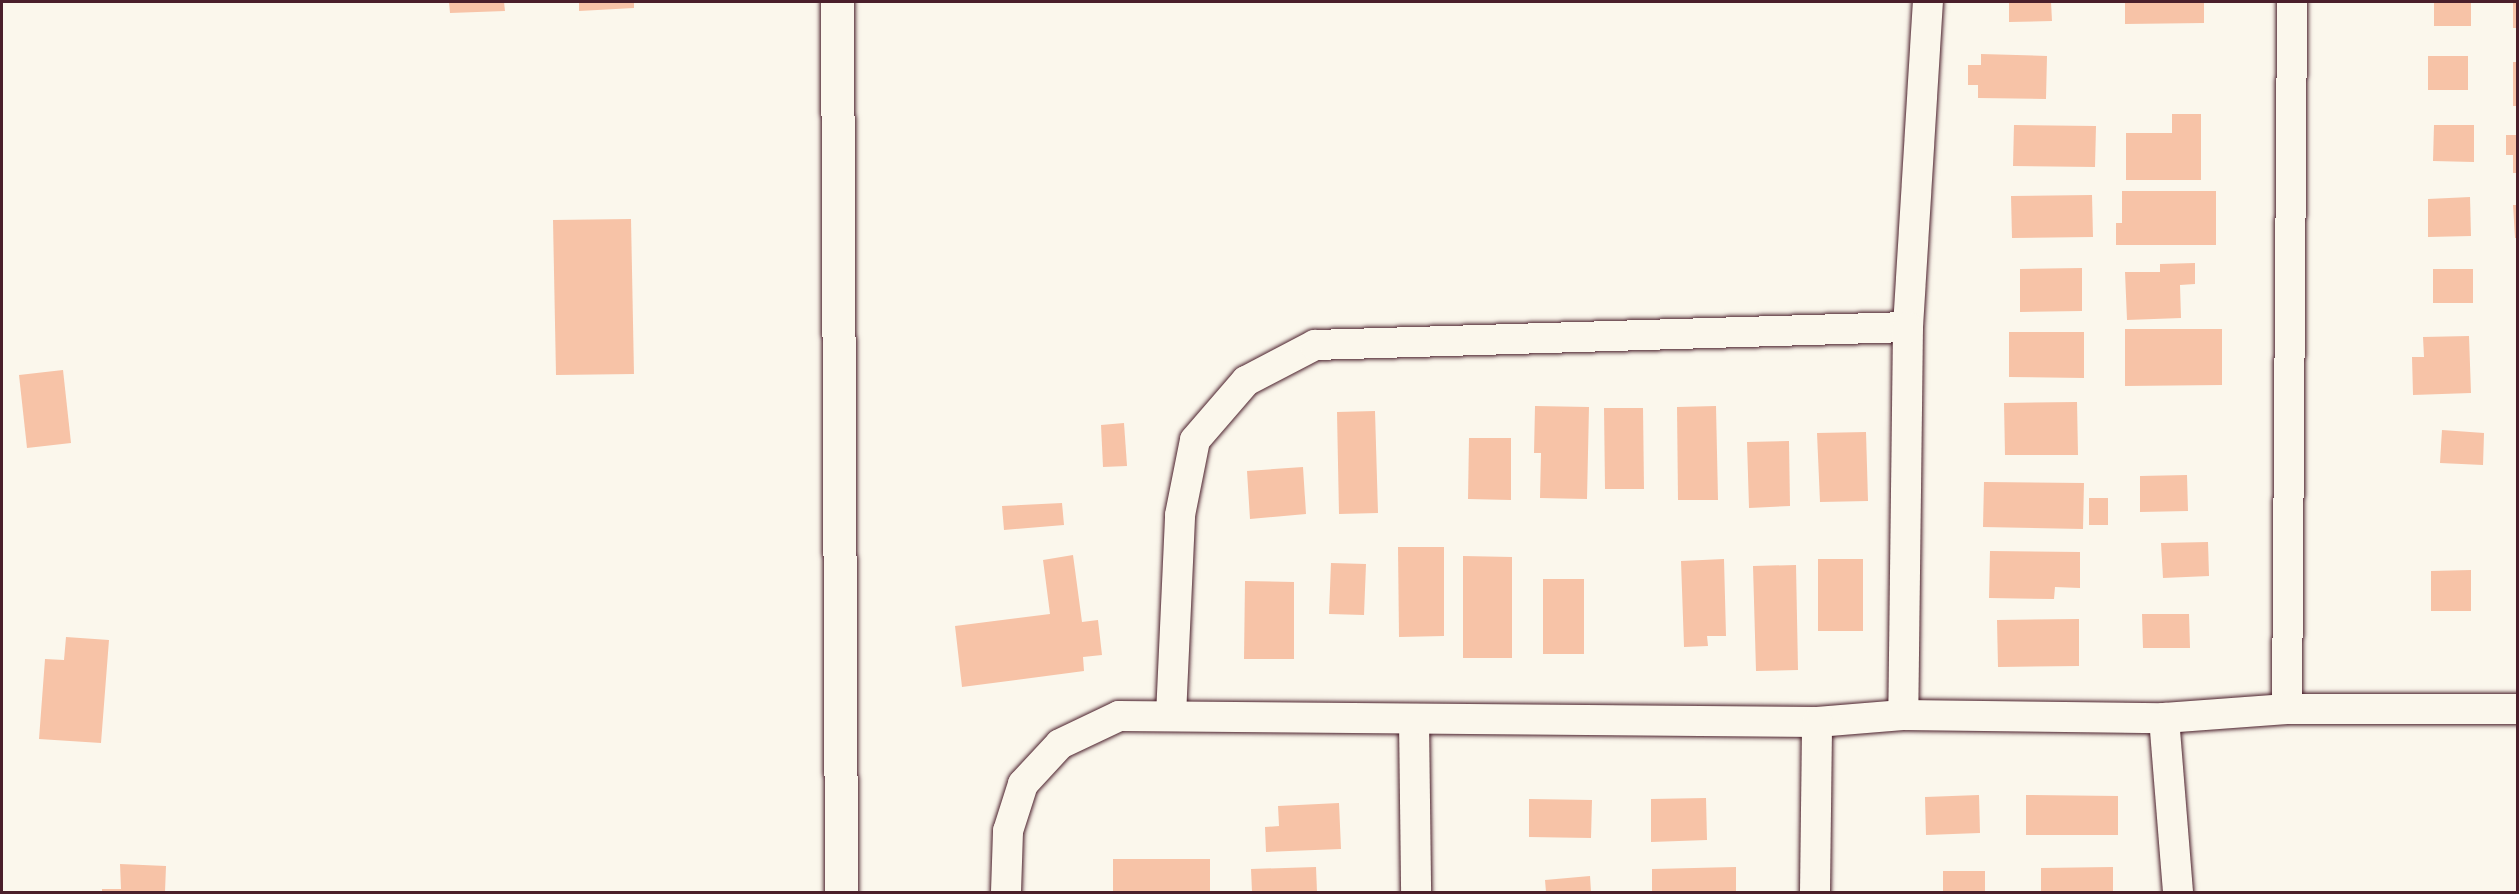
<!DOCTYPE html>
<style>
body{margin:0}
#map{position:relative;width:2519px;height:894px;overflow:hidden;background:#fbf7ec;font-family:"Indie Flower",sans-serif}
div>[style]{position:absolute}
.building>*{inset:0;background:#f7c3a7}
.roads{filter:drop-shadow(0 0 2px #4a1f2b) drop-shadow(0 0 2px #4a1f2b)}
.street>*{height:30px;margin:-15px;padding:0 15px;transform-origin:15px;border-radius:15px;background:#fbf7ec}
.secondary>*{height:33px;margin:-16.5px;padding:0 16.5px;transform-origin:16.5px;border-radius:16.5px;background:#fbf7ec}
span{translate:-50% -50%;white-space:nowrap;text-align:center;line-height:1.15;-webkit-text-stroke:6px #fbf7ec;paint-order:stroke}
.frame{position:absolute;inset:0;border:3px solid #4a1f2b;pointer-events:none}
</style>
<div id="map">
<div class="building">
<div style="clip-path:polygon(449px 2px,504px 2px,505px 11px,450px 13px)"></div>
<div style="clip-path:polygon(579px 2px,634px 2px,634px 8px,579px 11px)"></div>
<div style="clip-path:polygon(2009px 2px,2051px 2px,2052px 21px,2009px 22px)"></div>
<div style="clip-path:polygon(2125px 2px,2204px 2px,2204px 23px,2125px 24px)"></div>
<div style="clip-path:polygon(2434px 2px,2471px 2px,2471px 26px,2434px 26px)"></div>
<div style="clip-path:polygon(2513px 2px,2518px 2px,2518px 28px,2513px 28px)"></div>
<div style="clip-path:polygon(1981px 54px,2047px 56px,2046px 99px,1978px 98px,1978px 85px,1968px 85px,1968px 65px,1981px 65px)"></div>
<div style="clip-path:polygon(2428px 56px,2468px 56px,2468px 90px,2428px 90px)"></div>
<div style="clip-path:polygon(2513px 62px,2518px 62px,2518px 106px,2513px 106px)"></div>
<div style="clip-path:polygon(2172px 114px,2201px 114px,2201px 180px,2126px 180px,2126px 133px,2172px 133px)"></div>
<div style="clip-path:polygon(2014px 125px,2096px 126px,2095px 167px,2013px 166px)"></div>
<div style="clip-path:polygon(2434px 125px,2474px 125px,2474px 162px,2433px 161px)"></div>
<div style="clip-path:polygon(2506px 135px,2518px 135px,2518px 173px,2513px 173px,2513px 155px,2506px 155px)"></div>
<div style="clip-path:polygon(2122px 191px,2216px 191px,2216px 245px,2116px 245px,2116px 223px,2122px 223px)"></div>
<div style="clip-path:polygon(2092px 195px,2093px 237px,2012px 238px,2011px 196px)"></div>
<div style="clip-path:polygon(2470px 197px,2471px 236px,2428px 237px,2428px 199px)"></div>
<div style="clip-path:polygon(2513px 205px,2518px 205px,2518px 238px,2515px 238px)"></div>
<div style="clip-path:polygon(631px 219px,634px 374px,556px 375px,553px 220px)"></div>
<div style="clip-path:polygon(2195px 263px,2195px 284px,2180px 285px,2181px 318px,2127px 320px,2125px 272px,2160px 272px,2160px 264px)"></div>
<div style="clip-path:polygon(2082px 268px,2082px 311px,2020px 312px,2020px 269px)"></div>
<div style="clip-path:polygon(2433px 269px,2473px 269px,2473px 303px,2433px 303px)"></div>
<div style="clip-path:polygon(2125px 329px,2222px 329px,2222px 385px,2125px 386px)"></div>
<div style="clip-path:polygon(2009px 332px,2084px 332px,2084px 378px,2009px 377px)"></div>
<div style="clip-path:polygon(2469px 336px,2471px 393px,2413px 395px,2412px 357px,2424px 357px,2423px 337px)"></div>
<div style="clip-path:polygon(63px 370px,71px 443px,27px 448px,19px 375px)"></div>
<div style="clip-path:polygon(2077px 402px,2078px 455px,2005px 455px,2004px 403px)"></div>
<div style="clip-path:polygon(1535px 406px,1589px 407px,1587px 499px,1540px 498px,1541px 453px,1534px 453px)"></div>
<div style="clip-path:polygon(1716px 406px,1718px 500px,1678px 500px,1677px 407px)"></div>
<div style="clip-path:polygon(1604px 408px,1643px 408px,1644px 489px,1605px 489px)"></div>
<div style="clip-path:polygon(1375px 411px,1378px 513px,1339px 514px,1337px 412px)"></div>
<div style="clip-path:polygon(1124px 423px,1127px 466px,1103px 467px,1101px 425px)"></div>
<div style="clip-path:polygon(2442px 430px,2484px 433px,2483px 465px,2440px 463px)"></div>
<div style="clip-path:polygon(1866px 432px,1868px 501px,1820px 502px,1817px 433px)"></div>
<div style="clip-path:polygon(1469px 438px,1511px 438px,1511px 500px,1468px 499px)"></div>
<div style="clip-path:polygon(1789px 441px,1790px 506px,1749px 508px,1747px 442px)"></div>
<div style="clip-path:polygon(1303px 467px,1306px 514px,1250px 519px,1247px 471px)"></div>
<div style="clip-path:polygon(2187px 475px,2188px 511px,2140px 512px,2140px 476px)"></div>
<div style="clip-path:polygon(1984px 482px,2084px 483px,2083px 529px,1983px 527px)"></div>
<div style="clip-path:polygon(2089px 498px,2108px 498px,2108px 525px,2089px 525px)"></div>
<div style="clip-path:polygon(1062px 503px,1064px 525px,1004px 530px,1002px 506px)"></div>
<div style="clip-path:polygon(2208px 542px,2209px 576px,2163px 578px,2161px 543px)"></div>
<div style="clip-path:polygon(1398px 547px,1444px 547px,1444px 636px,1399px 637px)"></div>
<div style="clip-path:polygon(1990px 551px,2080px 552px,2080px 588px,2055px 587px,2054px 599px,1989px 598px)"></div>
<div style="clip-path:polygon(1073px 555px,1082px 622px,1098px 620px,1102px 655px,1083px 657px,1084px 671px,962px 687px,955px 626px,1050px 614px,1043px 560px)"></div>
<div style="clip-path:polygon(1463px 556px,1512px 557px,1512px 658px,1463px 658px)"></div>
<div style="clip-path:polygon(1724px 559px,1726px 636px,1707px 636px,1708px 646px,1684px 647px,1681px 561px)"></div>
<div style="clip-path:polygon(1818px 559px,1863px 559px,1863px 631px,1818px 631px)"></div>
<div style="clip-path:polygon(1331px 563px,1366px 564px,1364px 615px,1329px 614px)"></div>
<div style="clip-path:polygon(1796px 565px,1798px 670px,1756px 671px,1753px 566px)"></div>
<div style="clip-path:polygon(2471px 570px,2471px 611px,2431px 611px,2431px 571px)"></div>
<div style="clip-path:polygon(1543px 579px,1584px 579px,1584px 654px,1543px 654px)"></div>
<div style="clip-path:polygon(1245px 581px,1294px 582px,1294px 659px,1244px 659px)"></div>
<div style="clip-path:polygon(2142px 614px,2189px 614px,2190px 648px,2143px 648px)"></div>
<div style="clip-path:polygon(2079px 619px,2079px 666px,1998px 667px,1997px 620px)"></div>
<div style="clip-path:polygon(66px 637px,109px 640px,101px 743px,39px 739px,45px 659px,64px 660px)"></div>
<div style="clip-path:polygon(1979px 795px,1980px 833px,1926px 835px,1925px 797px)"></div>
<div style="clip-path:polygon(2026px 795px,2118px 796px,2118px 835px,2026px 835px)"></div>
<div style="clip-path:polygon(1706px 798px,1707px 840px,1651px 842px,1651px 799px)"></div>
<div style="clip-path:polygon(1529px 799px,1592px 800px,1591px 838px,1529px 837px)"></div>
<div style="clip-path:polygon(1339px 803px,1341px 849px,1266px 852px,1265px 827px,1279px 826px,1278px 806px)"></div>
<div style="clip-path:polygon(1113px 859px,1210px 859px,1210px 892px,1113px 892px)"></div>
<div style="clip-path:polygon(120px 864px,166px 866px,165px 892px,102px 892px,102px 889px,121px 889px)"></div>
<div style="clip-path:polygon(1316px 867px,1317px 892px,1252px 892px,1251px 869px)"></div>
<div style="clip-path:polygon(1736px 867px,1736px 892px,1652px 892px,1652px 869px)"></div>
<div style="clip-path:polygon(2113px 867px,2113px 892px,2041px 892px,2041px 868px)"></div>
<div style="clip-path:polygon(1943px 871px,1985px 871px,1985px 892px,1943px 892px)"></div>
<div style="clip-path:polygon(1590px 876px,1591px 892px,1546px 892px,1545px 880px)"></div>
</div>
<div class="roads">
<div class="street">
<div style="left:1908px;top:327px;width:326px;rotate:-86.5deg"></div>
<div style="left:2287px;top:709px;width:707px;rotate:-89.59deg"></div>
<div style="left:1171px;top:716px;width:201px;rotate:-87.4deg"></div>
<div style="left:1180px;top:515px;width:76px;rotate:-78.7deg"></div>
<div style="left:1195px;top:440px;width:78px;rotate:-49.2deg"></div>
<div style="left:1246px;top:381px;width:78px;rotate:-27.6deg"></div>
<div style="left:1315px;top:345px;width:593px;rotate:-1.74deg"></div>
<div style="left:1908px;top:327px;width:388px;rotate:90.7deg"></div>
<div style="left:2164px;top:718px;width:175px;rotate:85.4deg"></div>
<div style="left:1414px;top:719px;width:173px;rotate:89.3deg"></div>
<div style="left:1006px;top:892px;width:61px;rotate:-88.1deg"></div>
<div style="left:1008px;top:831px;width:49px;rotate:-72.3deg"></div>
<div style="left:1023px;top:784px;width:54px;rotate:-47.2deg"></div>
<div style="left:1060px;top:744px;width:65px;rotate:-25.4deg"></div>
<div style="left:1119px;top:716px;width:698px;rotate:0.49deg"></div>
<div style="left:1817px;top:722px;width:86px;rotate:-4.7deg"></div>
<div style="left:1903px;top:715px;width:261px;rotate:0.7deg"></div>
<div style="left:2164px;top:718px;width:123px;rotate:-4.2deg"></div>
<div style="left:2287px;top:709px;width:231px"></div>
<div style="left:1815px;top:892px;width:170px;rotate:-89.3deg"></div>
</div>
<div class="secondary">
<div style="left:837px;top:2px;width:890px;rotate:89.74deg"></div>
</div>
</div>
<div class="frame"></div>
</div>
